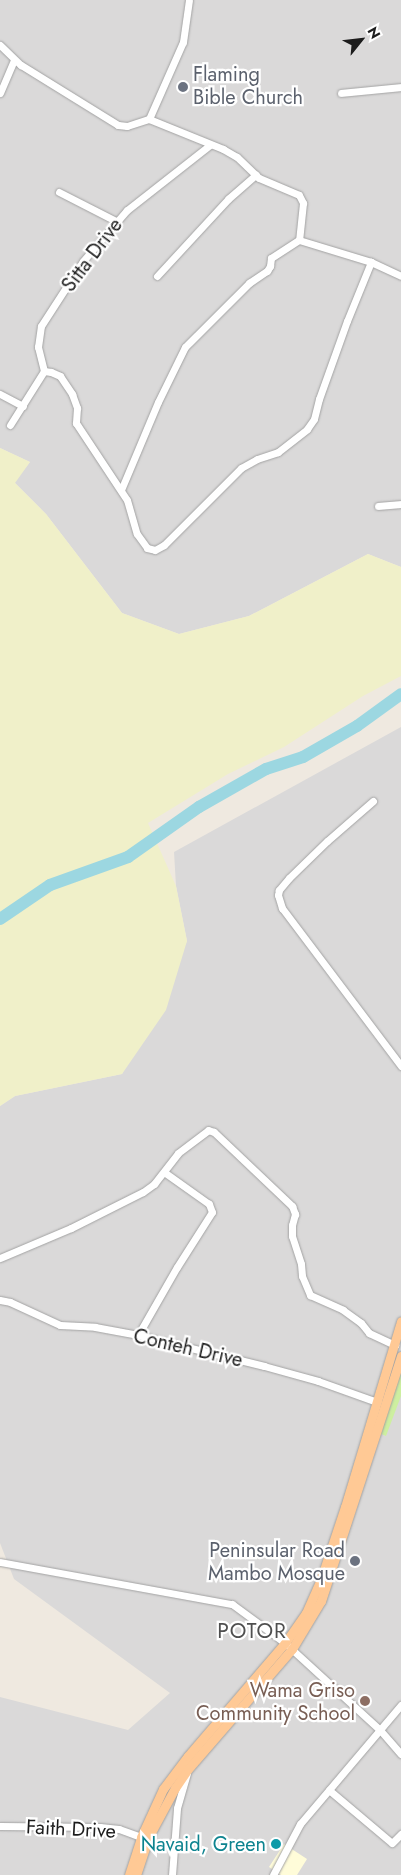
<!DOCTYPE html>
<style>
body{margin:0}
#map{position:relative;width:401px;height:1875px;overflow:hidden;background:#efe9e0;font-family:Jost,sans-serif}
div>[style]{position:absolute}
.residential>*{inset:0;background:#dad9d9}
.education>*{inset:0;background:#fffcd9}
.farmland>*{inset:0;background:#f0f0c9}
.grass>*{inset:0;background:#cdefa0}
.river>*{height:12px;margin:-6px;padding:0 6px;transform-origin:6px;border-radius:6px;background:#9cd7e1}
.roads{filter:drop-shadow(0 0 1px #a3a3a3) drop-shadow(0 0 1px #a3a3a3)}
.minor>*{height:7px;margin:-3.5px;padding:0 3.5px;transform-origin:3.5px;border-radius:3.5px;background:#fff}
.major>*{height:9px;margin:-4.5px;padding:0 4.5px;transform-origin:4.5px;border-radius:4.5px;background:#ffc995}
.dots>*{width:14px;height:14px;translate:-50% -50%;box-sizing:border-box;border:2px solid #fff;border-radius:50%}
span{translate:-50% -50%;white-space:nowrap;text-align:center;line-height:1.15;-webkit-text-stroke:4.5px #fff;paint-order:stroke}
.worship-label{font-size:20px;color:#5b616d}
.left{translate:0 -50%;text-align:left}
.right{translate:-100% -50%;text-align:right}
.street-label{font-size:20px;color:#1c1c1c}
.education-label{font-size:20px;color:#785e54}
.culture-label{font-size:20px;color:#0d838f}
.neighbourhood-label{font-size:21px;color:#4f4f4f;letter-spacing:1px}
.north{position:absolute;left:336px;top:15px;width:50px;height:50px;-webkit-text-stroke:4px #fff;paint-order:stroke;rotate:61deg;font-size:14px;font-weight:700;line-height:20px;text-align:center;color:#1c1c1c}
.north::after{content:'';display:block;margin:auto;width:18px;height:22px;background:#1c1c1c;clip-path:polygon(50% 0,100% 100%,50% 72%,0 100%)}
</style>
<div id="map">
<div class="residential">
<div style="clip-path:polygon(0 0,401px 0,401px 567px,368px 554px,249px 616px,179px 634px,122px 613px,46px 514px,14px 482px,30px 462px,0 448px)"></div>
<div style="clip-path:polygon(401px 727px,401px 1875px,0 1875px,0 1697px,128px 1730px,170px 1693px,14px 1579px,0 1543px,0 1106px,15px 1096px,122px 1074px,187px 941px,176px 886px,174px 852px)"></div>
</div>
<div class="education">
<div style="clip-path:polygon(284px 1844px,307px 1859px,297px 1875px,281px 1875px,269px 1867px)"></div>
</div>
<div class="farmland">
<div style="clip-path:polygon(0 448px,30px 462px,15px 483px,46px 514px,122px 613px,179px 634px,249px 616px,368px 554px,401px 567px,401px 676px,363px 696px,284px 747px,228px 774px,148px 823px,176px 886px,187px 941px,166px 1010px,122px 1074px,15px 1096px,0 1106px)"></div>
</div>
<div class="grass">
<div style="clip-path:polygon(401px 1352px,401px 1396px,386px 1436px,376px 1432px)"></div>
</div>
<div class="river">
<div style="left:0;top:919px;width:60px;rotate:-34.2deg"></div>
<div style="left:50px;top:885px;width:83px;rotate:-19.7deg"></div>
<div style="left:128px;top:857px;width:87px;rotate:-35.2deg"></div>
<div style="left:199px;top:807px;width:77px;rotate:-29.6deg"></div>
<div style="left:266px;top:769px;width:39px;rotate:-18deg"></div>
<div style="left:303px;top:757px;width:62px;rotate:-29.9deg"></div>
<div style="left:357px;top:726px;width:54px;rotate:-36deg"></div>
</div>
<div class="roads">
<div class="minor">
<div style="left:0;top:45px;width:29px;rotate:44deg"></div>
<div style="left:21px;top:65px;width:114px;rotate:31.7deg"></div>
<div style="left:118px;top:125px;width:9px;rotate:6deg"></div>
<div style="left:127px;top:126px;width:23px;rotate:-18deg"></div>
<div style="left:149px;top:119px;width:80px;rotate:22.1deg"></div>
<div style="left:223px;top:149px;width:16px;rotate:30deg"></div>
<div style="left:237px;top:157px;width:30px;rotate:44deg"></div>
<div style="left:259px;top:178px;width:43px;rotate:23deg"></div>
<div style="left:299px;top:195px;width:9px;rotate:63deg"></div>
<div style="left:303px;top:203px;width:37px;rotate:96deg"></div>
<div style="left:0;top:93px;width:36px;rotate:-67deg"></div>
<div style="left:341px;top:93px;width:60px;rotate:-5.7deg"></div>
<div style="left:149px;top:119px;width:84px;rotate:-66.2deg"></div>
<div style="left:183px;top:42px;width:42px;rotate:-81.9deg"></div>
<div style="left:59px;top:192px;width:64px;rotate:27deg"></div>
<div style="left:299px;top:240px;width:75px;rotate:17deg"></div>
<div style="left:371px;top:262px;width:33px;rotate:25deg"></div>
<div style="left:157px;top:276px;width:105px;rotate:-47.3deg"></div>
<div style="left:228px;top:199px;width:37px;rotate:-41deg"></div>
<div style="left:44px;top:371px;width:25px;rotate:-104deg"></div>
<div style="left:38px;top:347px;width:21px;rotate:-82deg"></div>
<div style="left:41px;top:326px;width:77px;rotate:-57.1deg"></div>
<div style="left:83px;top:261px;width:67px;rotate:-49.2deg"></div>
<div style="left:127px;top:210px;width:105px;rotate:-38.1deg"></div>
<div style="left:0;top:394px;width:26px;rotate:28deg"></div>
<div style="left:10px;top:425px;width:64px;rotate:-57.8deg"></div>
<div style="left:44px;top:371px;width:7px;rotate:8deg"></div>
<div style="left:51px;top:372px;width:10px;rotate:24deg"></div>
<div style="left:60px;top:376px;width:22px;rotate:56deg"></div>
<div style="left:72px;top:394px;width:15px;rotate:70deg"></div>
<div style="left:77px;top:408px;width:15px;rotate:94deg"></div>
<div style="left:76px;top:423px;width:92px;rotate:56.5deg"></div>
<div style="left:127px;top:500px;width:35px;rotate:74deg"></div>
<div style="left:137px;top:534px;width:17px;rotate:54deg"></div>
<div style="left:147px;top:548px;width:8px;rotate:14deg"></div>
<div style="left:155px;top:550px;width:10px;rotate:-29deg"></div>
<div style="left:164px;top:545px;width:109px;rotate:-45deg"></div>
<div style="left:241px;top:468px;width:18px;rotate:-29deg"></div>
<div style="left:257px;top:459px;width:22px;rotate:-18deg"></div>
<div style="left:278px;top:452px;width:37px;rotate:-38deg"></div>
<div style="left:307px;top:429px;width:12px;rotate:-55deg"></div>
<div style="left:314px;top:419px;width:21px;rotate:-76deg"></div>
<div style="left:319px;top:399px;width:83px;rotate:-70.3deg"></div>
<div style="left:347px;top:321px;width:64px;rotate:-67.9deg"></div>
<div style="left:121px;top:490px;width:95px;rotate:-67.2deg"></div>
<div style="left:158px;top:402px;width:61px;rotate:-63.9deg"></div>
<div style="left:185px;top:347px;width:91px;rotate:-45deg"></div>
<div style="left:249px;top:283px;width:22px;rotate:-34deg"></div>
<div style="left:267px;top:271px;width:6px;rotate:-59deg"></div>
<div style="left:270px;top:266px;width:8px;rotate:-83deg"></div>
<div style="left:271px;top:258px;width:33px;rotate:-33deg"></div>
<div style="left:378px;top:506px;width:23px;rotate:-5deg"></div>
<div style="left:373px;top:801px;width:61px;rotate:139deg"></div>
<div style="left:327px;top:841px;width:53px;rotate:135.8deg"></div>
<div style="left:289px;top:878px;width:16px;rotate:130deg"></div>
<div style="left:279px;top:890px;width:5px;rotate:101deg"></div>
<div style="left:278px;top:895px;width:14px;rotate:73deg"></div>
<div style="left:282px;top:908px;width:198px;rotate:53deg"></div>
<div style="left:0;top:1258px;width:77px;rotate:-22.9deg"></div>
<div style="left:71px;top:1228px;width:80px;rotate:-26.6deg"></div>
<div style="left:143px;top:1192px;width:14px;rotate:-36deg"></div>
<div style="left:154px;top:1184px;width:39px;rotate:-52deg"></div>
<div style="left:178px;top:1153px;width:38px;rotate:-37deg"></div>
<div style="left:208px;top:1130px;width:6px;rotate:18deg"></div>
<div style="left:214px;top:1132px;width:108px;rotate:43.5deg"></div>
<div style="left:292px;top:1206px;width:9px;rotate:69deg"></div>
<div style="left:295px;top:1214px;width:11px;rotate:105deg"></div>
<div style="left:292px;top:1225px;width:11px;rotate:90deg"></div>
<div style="left:292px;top:1236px;width:29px;rotate:72deg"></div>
<div style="left:301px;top:1264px;width:12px;rotate:85deg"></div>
<div style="left:302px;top:1276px;width:21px;rotate:67deg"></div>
<div style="left:310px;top:1295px;width:36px;rotate:24deg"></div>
<div style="left:343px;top:1310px;width:22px;rotate:36deg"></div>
<div style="left:361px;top:1323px;width:13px;rotate:51deg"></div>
<div style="left:369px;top:1333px;width:29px;rotate:25deg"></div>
<div style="left:0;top:1300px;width:10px;rotate:11deg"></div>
<div style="left:10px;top:1302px;width:55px;rotate:24.7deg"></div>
<div style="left:60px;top:1325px;width:35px;rotate:3deg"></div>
<div style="left:95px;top:1327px;width:44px;rotate:10.5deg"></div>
<div style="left:138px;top:1335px;width:130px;rotate:13.8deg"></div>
<div style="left:264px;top:1366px;width:56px;rotate:15.5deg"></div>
<div style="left:318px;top:1381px;width:63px;rotate:19.6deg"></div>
<div style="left:138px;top:1335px;width:78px;rotate:-60.2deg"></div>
<div style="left:177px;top:1267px;width:65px;rotate:-57.5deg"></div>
<div style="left:212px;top:1212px;width:9px;rotate:-111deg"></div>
<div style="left:209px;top:1204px;width:55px;rotate:-144.6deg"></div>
<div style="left:0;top:1562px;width:236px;rotate:10.3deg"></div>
<div style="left:232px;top:1604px;width:66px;rotate:36.3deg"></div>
<div style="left:285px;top:1643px;width:129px;rotate:42.5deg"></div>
<div style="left:380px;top:1730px;width:32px;rotate:49deg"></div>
<div style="left:329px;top:1790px;width:82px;rotate:40.1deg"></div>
<div style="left:392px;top:1843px;width:13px;rotate:-45deg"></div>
<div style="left:0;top:1826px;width:100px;rotate:0.6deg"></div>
<div style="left:100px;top:1827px;width:19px;rotate:6deg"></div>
<div style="left:119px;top:1829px;width:23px;rotate:20deg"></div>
<div style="left:172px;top:1875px;width:67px;rotate:-85.7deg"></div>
<div style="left:177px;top:1808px;width:37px;rotate:-74deg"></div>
<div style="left:273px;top:1875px;width:58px;rotate:-62.1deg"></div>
<div style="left:300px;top:1824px;width:156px;rotate:-49.7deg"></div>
</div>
<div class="major">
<div style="left:129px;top:1875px;width:40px;rotate:-72deg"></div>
<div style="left:141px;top:1837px;width:53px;rotate:-65.4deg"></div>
<div style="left:163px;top:1789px;width:41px;rotate:-52.9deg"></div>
<div style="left:188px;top:1756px;width:149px;rotate:-49.4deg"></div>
<div style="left:285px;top:1643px;width:37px;rotate:-55deg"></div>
<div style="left:306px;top:1613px;width:34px;rotate:-66deg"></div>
<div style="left:320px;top:1582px;width:79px;rotate:-71.6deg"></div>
<div style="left:345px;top:1507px;width:194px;rotate:-73.2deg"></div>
<div style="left:136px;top:1875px;width:41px;rotate:-71.6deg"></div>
<div style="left:149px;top:1836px;width:55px;rotate:-61.6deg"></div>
<div style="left:175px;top:1788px;width:23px;rotate:-56deg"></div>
<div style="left:188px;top:1769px;width:159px;rotate:-49.1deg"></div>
<div style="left:292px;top:1649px;width:56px;rotate:-58.9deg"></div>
<div style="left:321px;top:1601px;width:258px;rotate:-71.9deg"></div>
</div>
</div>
<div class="dots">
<div style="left:183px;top:87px;background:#6b7280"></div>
<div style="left:355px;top:1561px;background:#6b7280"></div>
<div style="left:365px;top:1701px;background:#8d6e63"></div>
<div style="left:276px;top:1844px;background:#0f9aa8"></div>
</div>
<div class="worship-label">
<span class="left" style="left:193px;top:86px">Flaming<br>Bible Church</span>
<span class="right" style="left:345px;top:1562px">Peninsular Road<br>Mambo Mosque</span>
</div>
<div class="street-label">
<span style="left:92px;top:255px;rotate:-53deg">Sitta Drive</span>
<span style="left:188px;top:1348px;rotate:13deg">Conteh Drive</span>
<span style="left:71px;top:1829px;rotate:3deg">Faith Drive</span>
</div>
<div class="education-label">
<span class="right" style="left:355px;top:1702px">Wama Griso<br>Community School</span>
</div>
<div class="culture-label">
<span class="right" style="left:266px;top:1844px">Navaid, Green</span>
</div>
<div class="neighbourhood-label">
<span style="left:252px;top:1631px">POTOR</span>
</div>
<div class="north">N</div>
</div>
